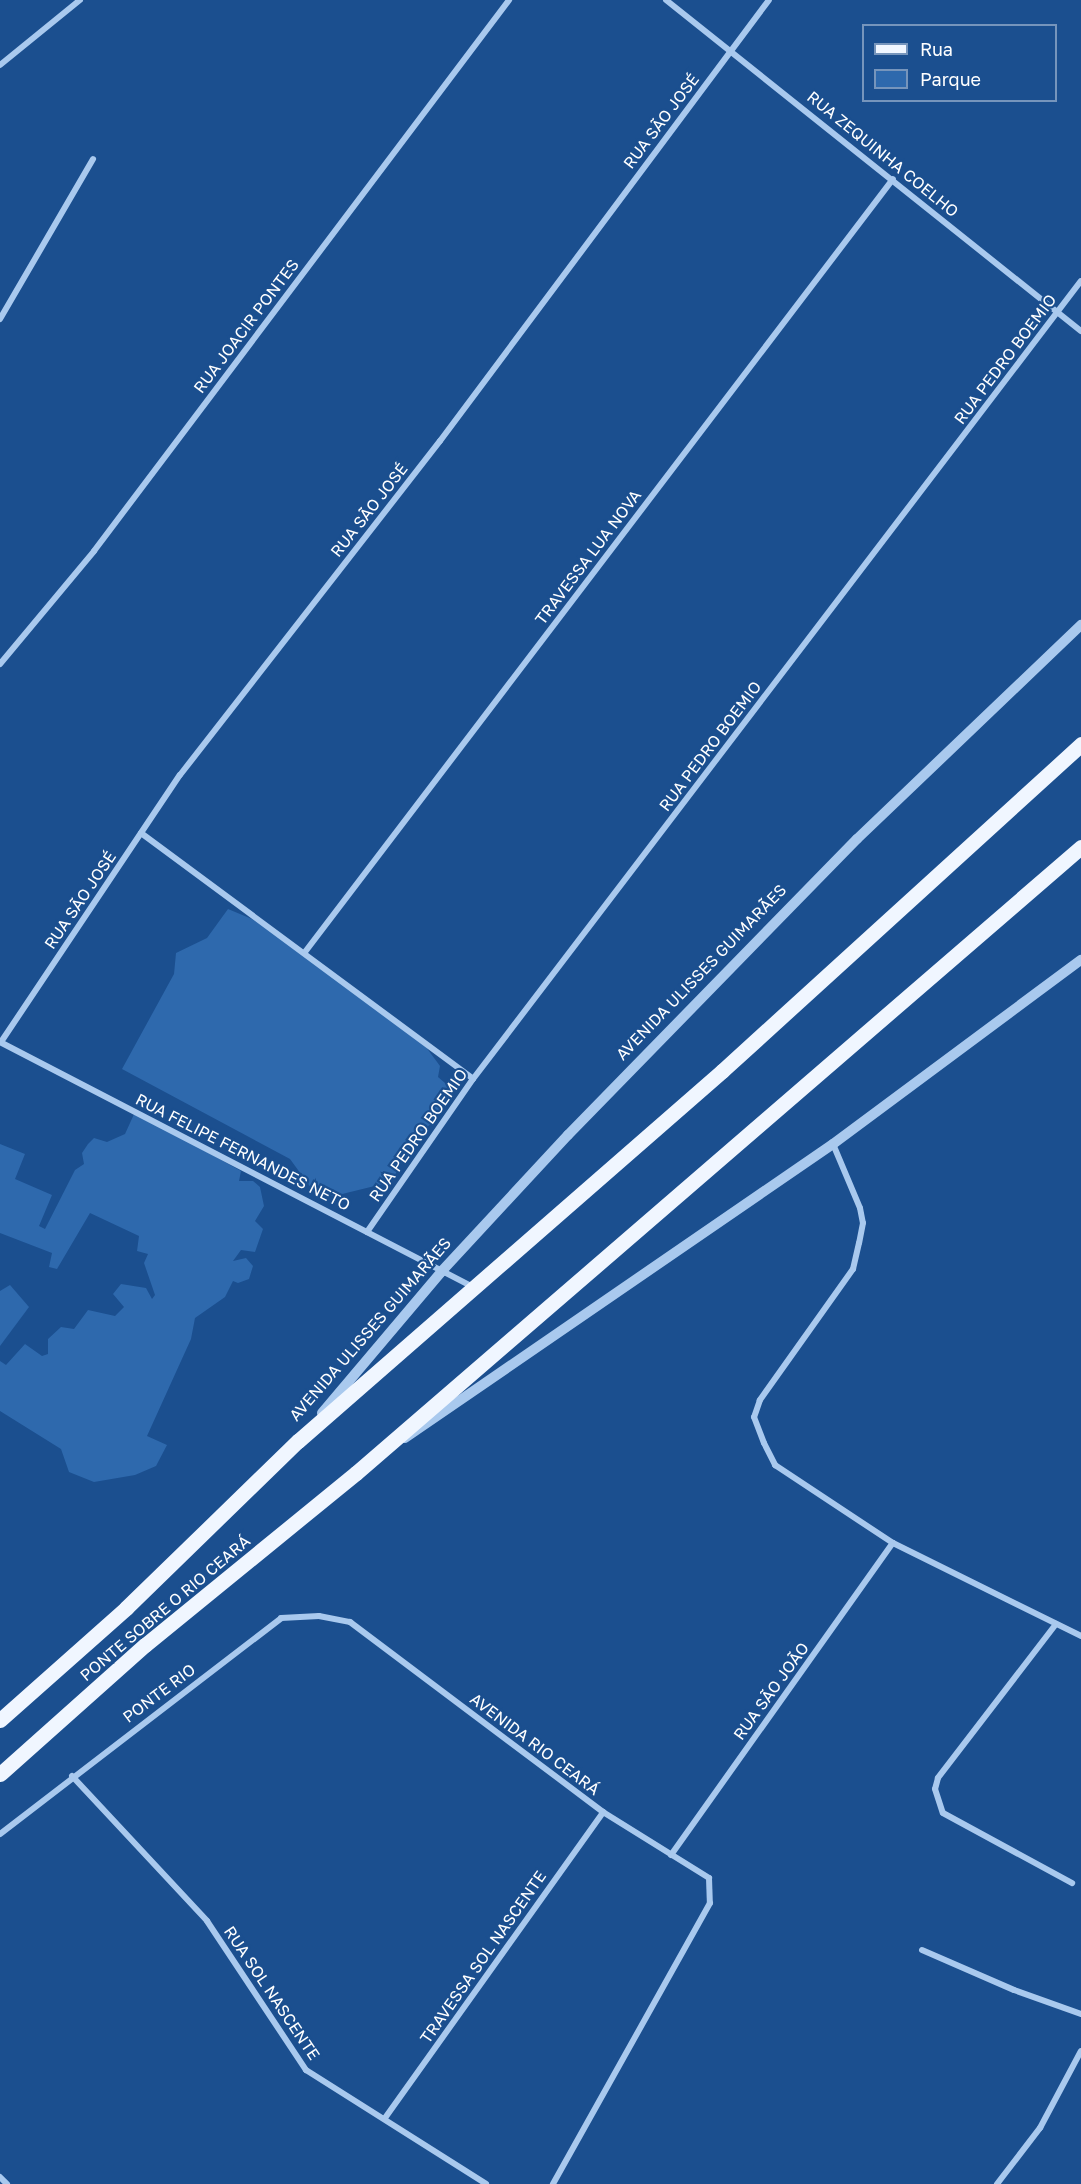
<!DOCTYPE html>
<meta charset="utf-8">
<style>
body{margin:0}
#map{position:relative;width:1081px;height:2184px;overflow:hidden;background:#1b4f8f;font-family:"Golos Text",sans-serif}
div>[style]{position:absolute}
.green>*{inset:0;background:#2e69ad}
.minor>*{height:6px;margin:-3px;padding:0 3px;transform-origin:3px;border-radius:3px;background:#a9c9ee}
.tertiary>*{height:10px;margin:-5px;padding:0 5px;transform-origin:5px;border-radius:5px;background:#a9c9ee}
.primary>*{height:15px;margin:-7.5px;padding:0 7.5px;transform-origin:7.5px;border-radius:7.5px;background:#f0f6ff}
span{translate:-50% -50%;white-space:nowrap;text-align:center;line-height:1.15;-webkit-text-stroke:4.5px #1b4f8f;paint-order:stroke}
.street-label{font-size:16px;color:#fff}
.legend{position:absolute;left:862px;top:24px;width:195px;height:78px;box-sizing:border-box;background:#1b4f8f;border:2px solid #7695bc;margin:0;padding:8px 10px;list-style:none;font-size:18px;color:#fff}
.legend li{display:flex;align-items:center;gap:12px;height:30px}
.legend b{width:30px;border:2px solid #7695bc}
</style>
<div id="map">
<div class="green">
<div style="clip-path:polygon(228px 909px,252px 919px,296px 948px,426px 1047px,440px 1066px,438px 1077px,452px 1089px,437px 1119px,417px 1135px,391px 1182px,334px 1196px,314px 1192px,290px 1159px,122px 1069px,174px 974px,176px 953px,207px 938px)"></div>
<div style="clip-path:polygon(135px 1112px,241px 1171px,239px 1181px,253px 1181px,260px 1187px,264px 1206px,255px 1221px,263px 1229px,255px 1252px,241px 1250px,233px 1261px,246px 1258px,253px 1266px,249px 1279px,238px 1283px,233px 1281px,225px 1297px,195px 1318px,191px 1339px,147px 1436px,167px 1445px,156px 1466px,135px 1475px,94px 1482px,69px 1472px,61px 1449px,0 1411px,0 1361px,6px 1365px,25px 1344px,42px 1356px,48px 1354px,48px 1339px,61px 1327px,74px 1329px,88px 1310px,115px 1316px,124px 1307px,113px 1294px,121px 1284px,146px 1288px,152px 1299px,155px 1295px,144px 1263px,148px 1254px,137px 1251px,139px 1236px,90px 1213px,57px 1269px,49px 1267px,52px 1253px,0 1233px,0 1144px,25px 1154px,15px 1179px,52px 1195px,39px 1226px,45px 1229px,75px 1170px,84px 1164px,82px 1153px,88px 1144px,94px 1138px,107px 1142px,125px 1134px)"></div>
<div style="clip-path:polygon(10px 1285px,29px 1307px,0 1346px,0 1291px)"></div>
</div>
<div class="minor">
<div style="left:666px;top:0;width:531px;rotate:38.58deg"></div>
<div style="left:0;top:65px;width:103px;rotate:-39.1deg"></div>
<div style="left:0;top:319px;width:185px;rotate:-59.8deg"></div>
<div style="left:0;top:664px;width:147px;rotate:-50.2deg"></div>
<div style="left:94px;top:551px;width:690px;rotate:-53.01deg"></div>
<div style="left:141px;top:833px;width:413px;rotate:36.5deg"></div>
<div style="left:305px;top:952px;width:971px;rotate:-52.74deg"></div>
<div style="left:0;top:1042px;width:533px;rotate:27.38deg"></div>
<div style="left:1px;top:1042px;width:321px;rotate:-56.2deg"></div>
<div style="left:180px;top:775px;width:423px;rotate:-52.1deg"></div>
<div style="left:440px;top:441px;width:550px;rotate:-53.28deg"></div>
<div style="left:833px;top:1144px;width:69px;rotate:67.1deg"></div>
<div style="left:860px;top:1208px;width:15px;rotate:79deg"></div>
<div style="left:863px;top:1223px;width:20px;rotate:101deg"></div>
<div style="left:859px;top:1243px;width:27px;rotate:103deg"></div>
<div style="left:853px;top:1269px;width:161px;rotate:125.4deg"></div>
<div style="left:760px;top:1400px;width:18px;rotate:109deg"></div>
<div style="left:754px;top:1417px;width:28px;rotate:69deg"></div>
<div style="left:764px;top:1443px;width:25px;rotate:63deg"></div>
<div style="left:775px;top:1465px;width:141px;rotate:33.5deg"></div>
<div style="left:893px;top:1543px;width:210px;rotate:26.3deg"></div>
<div style="left:367px;top:1232px;width:186px;rotate:-55.3deg"></div>
<div style="left:473px;top:1079px;width:1003px;rotate:-52.7deg"></div>
<div style="left:1056px;top:1624px;width:194px;rotate:127.5deg"></div>
<div style="left:938px;top:1778px;width:11px;rotate:105deg"></div>
<div style="left:935px;top:1789px;width:25px;rotate:72deg"></div>
<div style="left:943px;top:1813px;width:147px;rotate:28.5deg"></div>
<div style="left:72px;top:1776px;width:198px;rotate:47deg"></div>
<div style="left:207px;top:1921px;width:179px;rotate:56.4deg"></div>
<div style="left:306px;top:2070px;width:213px;rotate:32.3deg"></div>
<div style="left:0;top:1834px;width:354px;rotate:-37.5deg"></div>
<div style="left:281px;top:1618px;width:38px;rotate:-3deg"></div>
<div style="left:319px;top:1616px;width:32px;rotate:11deg"></div>
<div style="left:350px;top:1622px;width:316px;rotate:36.9deg"></div>
<div style="left:603px;top:1812px;width:125px;rotate:31.9deg"></div>
<div style="left:709px;top:1878px;width:25px;rotate:88deg"></div>
<div style="left:710px;top:1903px;width:322px;rotate:119.2deg"></div>
<div style="left:671px;top:1855px;width:383px;rotate:-54.6deg"></div>
<div style="left:922px;top:1950px;width:100px;rotate:23.5deg"></div>
<div style="left:1014px;top:1990px;width:71px;rotate:19.7deg"></div>
<div style="left:385px;top:2118px;width:376px;rotate:-54.5deg"></div>
<div style="left:0;top:2177px;width:10px;rotate:45deg"></div>
<div style="left:997px;top:2184px;width:71px;rotate:-52.5deg"></div>
<div style="left:1040px;top:2128px;width:87px;rotate:-62deg"></div>
</div>
<div class="tertiary">
<div style="left:322px;top:1413px;width:185px;rotate:-49.8deg"></div>
<div style="left:441px;top:1272px;width:187px;rotate:-47.2deg"></div>
<div style="left:568px;top:1135px;width:414px;rotate:-45.7deg"></div>
<div style="left:857px;top:839px;width:310px;rotate:-43.7deg"></div>
<div style="left:405px;top:1438px;width:519px;rotate:-34.49deg"></div>
<div style="left:833px;top:1144px;width:309px;rotate:-36.6deg"></div>
</div>
<div class="primary">
<div style="left:0;top:1720px;width:169px;rotate:-41.6deg"></div>
<div style="left:126px;top:1608px;width:240px;rotate:-44.2deg"></div>
<div style="left:298px;top:1441px;width:563px;rotate:-41.11deg"></div>
<div style="left:722px;top:1071px;width:486px;rotate:-42.3deg"></div>
<div style="left:0;top:1774px;width:194px;rotate:-41.7deg"></div>
<div style="left:145px;top:1645px;width:272px;rotate:-39.2deg"></div>
<div style="left:356px;top:1473px;width:958px;rotate:-40.81deg"></div>
</div>
<div class="street-label">
<span style="left:661px;top:121px;rotate:-53deg">RUA SÃO JOSÉ</span>
<span style="left:883px;top:154px;rotate:39deg">RUA ZEQUINHA COELHO</span>
<span style="left:246px;top:326px;rotate:-53deg">RUA JOACIR PONTES</span>
<span style="left:1005px;top:359px;rotate:-53deg">RUA PEDRO BOEMIO</span>
<span style="left:369px;top:510px;rotate:-52deg">RUA SÃO JOSÉ</span>
<span style="left:588px;top:557px;rotate:-53deg">TRAVESSA LUA NOVA</span>
<span style="left:710px;top:746px;rotate:-53deg">RUA PEDRO BOEMIO</span>
<span style="left:80px;top:900px;rotate:-56deg">RUA SÃO JOSÉ</span>
<span style="left:701px;top:972px;rotate:-46deg">AVENIDA ULISSES GUIMARÃES</span>
<span style="left:418px;top:1135px;rotate:-55deg">RUA PEDRO BOEMIO</span>
<span style="left:243px;top:1152px;rotate:27deg">RUA FELIPE FERNANDES NETO</span>
<span style="left:370px;top:1329px;rotate:-49deg">AVENIDA ULISSES GUIMARÃES</span>
<span style="left:165px;top:1608px;rotate:-40deg">PONTE SOBRE O RIO CEARÁ</span>
<span style="left:771px;top:1691px;rotate:-54deg">RUA SÃO JOÃO</span>
<span style="left:159px;top:1693px;rotate:-37deg">PONTE RIO</span>
<span style="left:535px;top:1744px;rotate:37deg">AVENIDA RIO CEARÁ</span>
<span style="left:483px;top:1957px;rotate:-55deg">TRAVESSA SOL NASCENTE</span>
<span style="left:272px;top:1993px;rotate:56deg">RUA SOL NASCENTE</span>
</div>
<ul class="legend">
<li><b style="height:8px;background:#f0f6ff"></b>Rua</li>
<li><b style="height:16px;background:#2e69ad"></b>Parque</li>
</ul>
</div>
